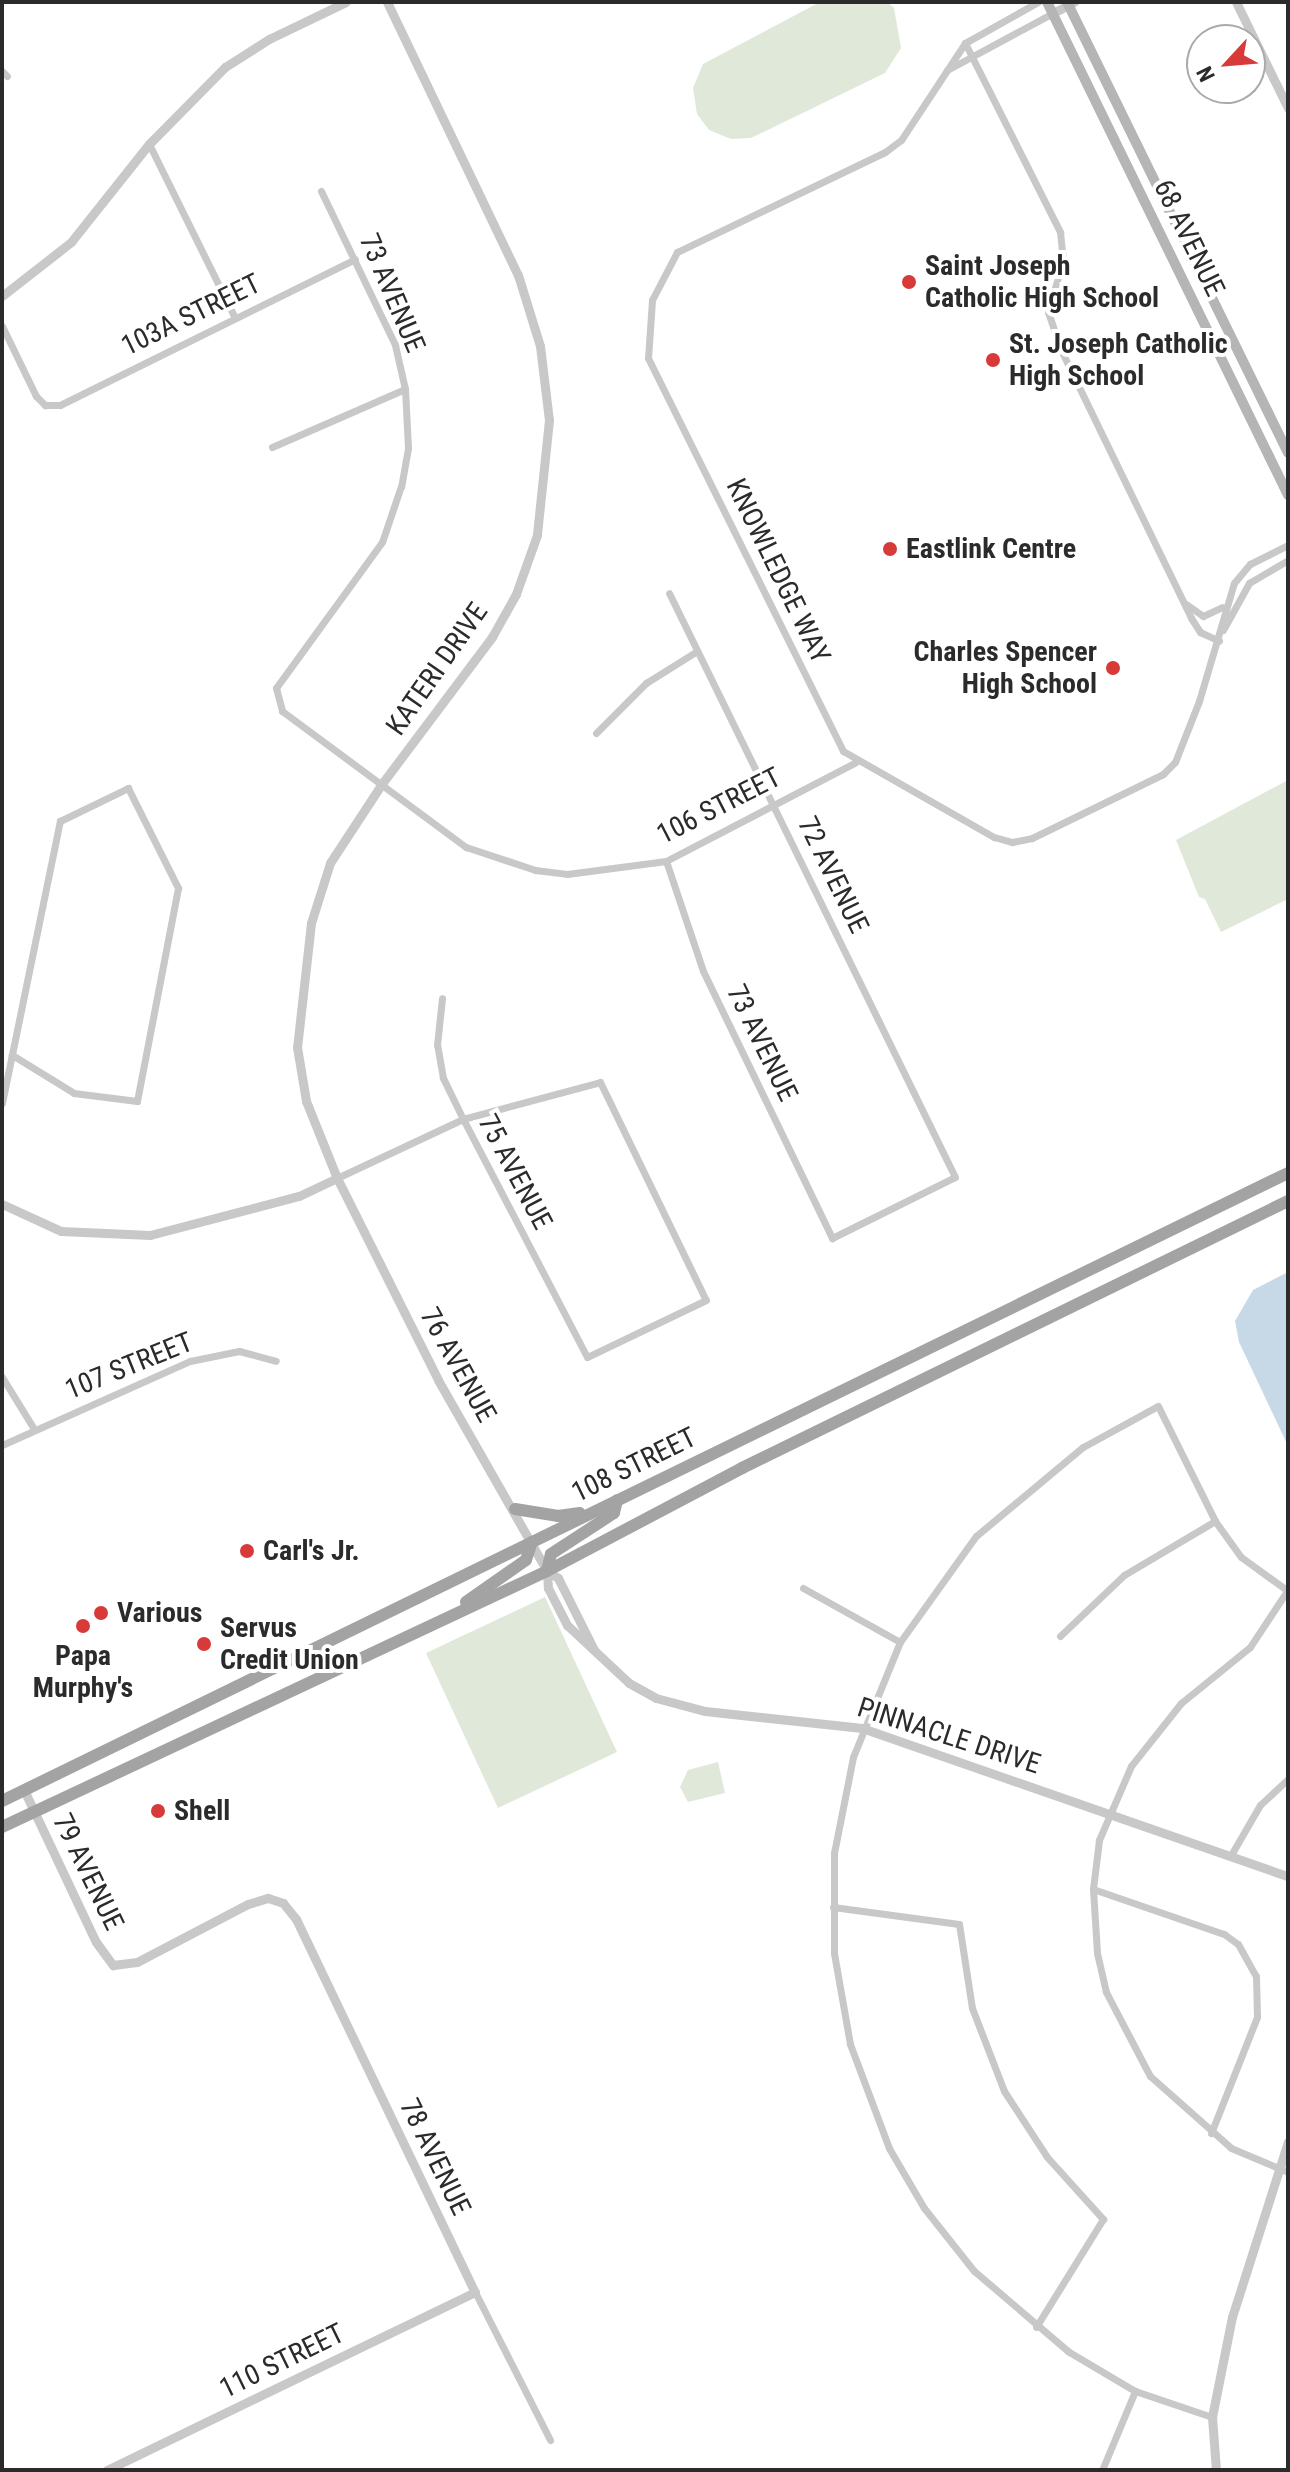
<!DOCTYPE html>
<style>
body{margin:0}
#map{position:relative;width:1290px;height:2472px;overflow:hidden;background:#fff;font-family:"Roboto Condensed",sans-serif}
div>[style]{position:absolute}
.green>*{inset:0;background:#e0e8da}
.water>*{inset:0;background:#c7d8e7}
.minor>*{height:7px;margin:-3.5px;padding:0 3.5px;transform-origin:3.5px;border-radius:3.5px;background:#c8c8c8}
.tertiary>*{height:9px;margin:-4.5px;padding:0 4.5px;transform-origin:4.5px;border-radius:4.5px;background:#c8c8c8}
.secondary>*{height:10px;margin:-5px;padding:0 5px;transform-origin:5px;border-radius:5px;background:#b5b5b5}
.primary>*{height:12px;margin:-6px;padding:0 6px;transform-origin:6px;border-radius:6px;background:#a3a3a3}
.dots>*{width:22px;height:22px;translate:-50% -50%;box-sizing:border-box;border:4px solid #fff;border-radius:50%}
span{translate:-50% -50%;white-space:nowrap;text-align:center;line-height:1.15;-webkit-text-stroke:8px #fff;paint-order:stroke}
.street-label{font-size:28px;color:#2b2b2b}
.poi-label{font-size:28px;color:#2b2b2b;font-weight:700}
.left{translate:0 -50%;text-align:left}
.right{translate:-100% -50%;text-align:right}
.frame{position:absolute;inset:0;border:4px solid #2b2b2b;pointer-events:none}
.north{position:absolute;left:1186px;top:24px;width:80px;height:80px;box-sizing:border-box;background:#fff;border:2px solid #aaa;border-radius:50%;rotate:244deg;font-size:22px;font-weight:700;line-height:32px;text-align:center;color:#2b2b2b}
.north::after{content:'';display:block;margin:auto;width:28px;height:36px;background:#d73a39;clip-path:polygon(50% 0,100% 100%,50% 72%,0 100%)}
</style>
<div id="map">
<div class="green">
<div style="clip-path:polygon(820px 2px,887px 2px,894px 8px,901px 48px,885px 73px,751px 138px,731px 139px,709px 130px,697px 114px,693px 88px,703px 64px)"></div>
<div style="clip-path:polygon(1288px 780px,1288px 899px,1221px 932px,1205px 899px,1199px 897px,1176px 840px)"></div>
<div style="clip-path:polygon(545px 1597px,617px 1752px,498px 1808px,426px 1653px)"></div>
<div style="clip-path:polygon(718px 1762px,725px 1793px,688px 1802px,680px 1787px,688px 1770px)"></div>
</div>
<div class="water">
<div style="clip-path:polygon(1288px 1272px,1288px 1446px,1239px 1342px,1235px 1321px,1253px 1290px)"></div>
</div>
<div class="minor">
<div style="left:1038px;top:2px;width:84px;rotate:150.7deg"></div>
<div style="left:965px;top:43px;width:116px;rotate:123.4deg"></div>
<div style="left:901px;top:140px;width:20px;rotate:143deg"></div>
<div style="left:885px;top:152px;width:231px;rotate:154.3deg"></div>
<div style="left:677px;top:252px;width:54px;rotate:117.5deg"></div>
<div style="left:652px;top:300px;width:58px;rotate:93.9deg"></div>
<div style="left:648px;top:358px;width:439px;rotate:63.6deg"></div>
<div style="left:843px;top:751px;width:174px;rotate:29.7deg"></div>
<div style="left:994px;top:837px;width:19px;rotate:16deg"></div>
<div style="left:1012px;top:842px;width:20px;rotate:-11deg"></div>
<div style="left:1032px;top:838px;width:146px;rotate:-26deg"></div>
<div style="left:1163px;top:774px;width:17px;rotate:-45deg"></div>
<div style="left:1175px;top:762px;width:66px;rotate:-68.5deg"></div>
<div style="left:1199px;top:701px;width:123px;rotate:-73.5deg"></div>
<div style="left:1234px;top:583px;width:25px;rotate:-50deg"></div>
<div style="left:1250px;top:564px;width:42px;rotate:-26.6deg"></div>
<div style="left:965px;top:43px;width:212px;rotate:63.3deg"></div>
<div style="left:1060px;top:232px;width:28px;rotate:84deg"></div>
<div style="left:1063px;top:260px;width:54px;rotate:106.1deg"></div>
<div style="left:1048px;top:312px;width:40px;rotate:71.1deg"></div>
<div style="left:1061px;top:350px;width:298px;rotate:64.1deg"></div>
<div style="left:1191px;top:618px;width:17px;rotate:57deg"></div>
<div style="left:1200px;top:632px;width:21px;rotate:25deg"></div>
<div style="left:947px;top:70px;width:120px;rotate:-28.3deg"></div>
<div style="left:2px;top:71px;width:7px;rotate:45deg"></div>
<div style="left:149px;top:144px;width:194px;rotate:63.7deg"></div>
<div style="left:321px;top:191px;width:171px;rotate:64.3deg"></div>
<div style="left:395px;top:345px;width:45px;rotate:77.2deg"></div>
<div style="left:405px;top:389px;width:59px;rotate:87.1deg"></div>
<div style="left:408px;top:448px;width:39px;rotate:100deg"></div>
<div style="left:401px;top:486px;width:59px;rotate:108.7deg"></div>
<div style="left:382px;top:542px;width:180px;rotate:126deg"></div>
<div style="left:276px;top:688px;width:24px;rotate:75deg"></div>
<div style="left:282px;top:711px;width:229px;rotate:36.5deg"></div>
<div style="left:466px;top:847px;width:73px;rotate:18.4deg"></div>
<div style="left:535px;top:870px;width:32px;rotate:7deg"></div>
<div style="left:567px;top:874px;width:100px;rotate:-7.5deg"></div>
<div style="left:666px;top:861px;width:214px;rotate:-27.5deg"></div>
<div style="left:2px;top:326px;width:78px;rotate:64.1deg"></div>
<div style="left:36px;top:396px;width:13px;rotate:45deg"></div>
<div style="left:45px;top:405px;width:15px"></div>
<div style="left:60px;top:405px;width:329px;rotate:-26.3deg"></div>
<div style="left:272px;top:447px;width:145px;rotate:-23.6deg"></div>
<div style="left:1186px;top:604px;width:21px;rotate:35deg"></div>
<div style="left:1203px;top:616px;width:21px;rotate:-25deg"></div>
<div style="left:1223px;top:630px;width:54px;rotate:-61deg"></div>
<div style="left:1249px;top:583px;width:45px;rotate:-30.5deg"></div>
<div style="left:596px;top:733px;width:71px;rotate:-45deg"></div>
<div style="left:646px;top:683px;width:60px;rotate:-32.1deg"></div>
<div style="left:666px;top:861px;width:116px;rotate:71.4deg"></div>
<div style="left:703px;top:971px;width:297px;rotate:64.2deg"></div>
<div style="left:832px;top:1238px;width:137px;rotate:-26.4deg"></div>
<div style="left:955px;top:1177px;width:650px;rotate:-116.09deg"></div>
<div style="left:2px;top:1103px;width:288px;rotate:-78.4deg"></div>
<div style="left:60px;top:821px;width:76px;rotate:-25.9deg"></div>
<div style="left:128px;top:788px;width:112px;rotate:63.4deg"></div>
<div style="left:178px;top:888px;width:217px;rotate:100.9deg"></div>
<div style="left:137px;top:1101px;width:64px;rotate:-172.8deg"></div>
<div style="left:74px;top:1093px;width:73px;rotate:-148.5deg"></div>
<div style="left:337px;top:1178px;width:139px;rotate:-25.1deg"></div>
<div style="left:463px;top:1119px;width:142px;rotate:-15.1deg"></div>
<div style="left:600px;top:1082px;width:242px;rotate:64.1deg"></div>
<div style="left:706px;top:1300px;width:132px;rotate:154.4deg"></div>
<div style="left:587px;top:1357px;width:268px;rotate:-117.5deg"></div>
<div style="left:463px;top:1119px;width:46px;rotate:-116deg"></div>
<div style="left:443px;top:1078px;width:34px;rotate:-100deg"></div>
<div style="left:437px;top:1045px;width:47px;rotate:-83.9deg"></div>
<div style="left:2px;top:1377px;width:61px;rotate:58.4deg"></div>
<div style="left:2px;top:1445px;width:206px;rotate:-24.1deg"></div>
<div style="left:190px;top:1361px;width:50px;rotate:-11.5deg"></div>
<div style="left:239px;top:1351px;width:38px;rotate:15deg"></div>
<div style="left:803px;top:1588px;width:111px;rotate:29.1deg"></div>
<div style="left:1287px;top:1591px;width:67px;rotate:123.5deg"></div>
<div style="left:1250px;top:1647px;width:89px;rotate:140.9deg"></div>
<div style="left:1181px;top:1703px;width:80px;rotate:128.4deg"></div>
<div style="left:1131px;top:1766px;width:81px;rotate:113.4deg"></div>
<div style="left:1099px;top:1840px;width:49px;rotate:97deg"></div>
<div style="left:1093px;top:1889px;width:64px;rotate:86.4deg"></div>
<div style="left:1097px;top:1953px;width:40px;rotate:77deg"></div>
<div style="left:1106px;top:1992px;width:95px;rotate:62.4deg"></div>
<div style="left:1150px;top:2076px;width:108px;rotate:41.6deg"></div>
<div style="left:1231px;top:2148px;width:62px;rotate:22.8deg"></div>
<div style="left:1060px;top:1636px;width:88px;rotate:-43.6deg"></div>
<div style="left:1124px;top:1575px;width:106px;rotate:-30.7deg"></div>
<div style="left:1231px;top:1855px;width:58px;rotate:-59.9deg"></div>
<div style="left:1260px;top:1805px;width:38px;rotate:-43deg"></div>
<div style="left:1093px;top:1889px;width:139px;rotate:19deg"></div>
<div style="left:1224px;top:1934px;width:17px;rotate:36deg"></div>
<div style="left:1238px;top:1944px;width:37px;rotate:61deg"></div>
<div style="left:1256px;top:1976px;width:41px;rotate:88.6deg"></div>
<div style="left:1257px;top:2017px;width:125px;rotate:111.6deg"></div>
<div style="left:833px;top:1907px;width:127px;rotate:7.7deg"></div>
<div style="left:959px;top:1924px;width:85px;rotate:81.2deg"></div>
<div style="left:972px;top:2008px;width:89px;rotate:68.9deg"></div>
<div style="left:1004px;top:2091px;width:79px;rotate:56.9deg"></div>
<div style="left:1047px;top:2157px;width:84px;rotate:47.9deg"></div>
<div style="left:1103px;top:2219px;width:127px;rotate:121.8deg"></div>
<div style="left:475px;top:2292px;width:166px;rotate:63.1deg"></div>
<div style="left:1212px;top:2417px;width:81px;rotate:-161.3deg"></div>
<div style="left:1135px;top:2391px;width:77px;rotate:-149.4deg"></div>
<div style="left:1069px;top:2352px;width:125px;rotate:-139.5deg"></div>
<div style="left:974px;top:2271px;width:80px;rotate:-128.4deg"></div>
<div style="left:924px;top:2208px;width:69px;rotate:-120.3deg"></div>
<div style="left:889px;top:2148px;width:111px;rotate:-110.6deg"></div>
<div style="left:850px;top:2044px;width:92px;rotate:-100deg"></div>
<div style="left:834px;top:1953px;width:100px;rotate:-90deg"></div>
<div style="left:834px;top:1853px;width:98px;rotate:-78.8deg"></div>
<div style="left:853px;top:1757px;width:124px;rotate:-67.8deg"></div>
<div style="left:900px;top:1642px;width:130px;rotate:-54.4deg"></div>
<div style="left:976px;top:1536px;width:139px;rotate:-39.8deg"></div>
<div style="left:1083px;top:1447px;width:85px;rotate:-28.7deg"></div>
<div style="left:1158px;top:1406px;width:128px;rotate:63.6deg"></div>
<div style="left:1215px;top:1521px;width:44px;rotate:54.2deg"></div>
<div style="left:1241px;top:1557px;width:58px;rotate:35.9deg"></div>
<div style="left:1102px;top:2470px;width:86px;rotate:-67.3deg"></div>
</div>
<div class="tertiary">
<div style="left:387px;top:2px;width:303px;rotate:64.4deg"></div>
<div style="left:518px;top:275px;width:74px;rotate:72.8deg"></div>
<div style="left:540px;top:346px;width:75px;rotate:83.1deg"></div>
<div style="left:549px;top:420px;width:116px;rotate:96deg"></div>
<div style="left:537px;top:535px;width:63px;rotate:109.6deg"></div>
<div style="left:516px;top:594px;width:49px;rotate:119.2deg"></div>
<div style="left:492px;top:637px;width:185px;rotate:126.9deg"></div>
<div style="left:381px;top:785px;width:93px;rotate:123.2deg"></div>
<div style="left:330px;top:863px;width:63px;rotate:107.6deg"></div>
<div style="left:311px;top:923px;width:125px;rotate:96.4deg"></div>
<div style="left:297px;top:1047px;width:55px;rotate:80.5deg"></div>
<div style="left:306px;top:1101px;width:83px;rotate:68.1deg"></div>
<div style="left:337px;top:1178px;width:226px;rotate:63.4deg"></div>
<div style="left:438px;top:1380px;width:220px;rotate:60.3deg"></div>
<div style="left:547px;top:1571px;width:17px;rotate:87deg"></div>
<div style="left:548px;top:1588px;width:42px;rotate:62.8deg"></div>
<div style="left:567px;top:1625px;width:85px;rotate:43.1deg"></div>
<div style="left:629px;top:1683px;width:31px;rotate:29deg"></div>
<div style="left:656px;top:1698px;width:51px;rotate:14.9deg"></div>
<div style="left:705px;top:1711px;width:158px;rotate:6.2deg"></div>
<div style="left:862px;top:1728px;width:451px;rotate:19.2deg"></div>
<div style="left:1236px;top:2px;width:118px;rotate:63.9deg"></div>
<div style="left:1053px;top:13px;width:24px;rotate:-28deg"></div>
<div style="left:2px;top:296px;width:88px;rotate:-38deg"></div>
<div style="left:71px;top:242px;width:125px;rotate:-51.5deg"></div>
<div style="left:149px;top:144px;width:108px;rotate:-45.4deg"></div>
<div style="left:225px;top:67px;width:52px;rotate:-32.5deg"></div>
<div style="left:269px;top:39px;width:85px;rotate:-25.7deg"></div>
<div style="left:2px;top:1204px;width:65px;rotate:24.6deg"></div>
<div style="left:61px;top:1231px;width:89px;rotate:2.6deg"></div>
<div style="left:150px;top:1235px;width:154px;rotate:-14.7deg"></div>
<div style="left:299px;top:1196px;width:42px;rotate:-25.3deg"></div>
<div style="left:547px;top:1571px;width:13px;rotate:32deg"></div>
<div style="left:558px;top:1578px;width:80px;rotate:63.4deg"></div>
<div style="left:24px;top:1790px;width:168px;rotate:64.7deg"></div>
<div style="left:96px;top:1942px;width:29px;rotate:54deg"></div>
<div style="left:113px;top:1965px;width:24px;rotate:-7deg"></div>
<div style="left:137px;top:1962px;width:125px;rotate:-27.6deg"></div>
<div style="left:248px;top:1904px;width:21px;rotate:-17deg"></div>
<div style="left:268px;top:1898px;width:16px;rotate:18deg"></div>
<div style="left:283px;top:1903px;width:21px;rotate:51deg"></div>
<div style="left:296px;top:1919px;width:414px;rotate:64.4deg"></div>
<div style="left:475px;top:2292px;width:409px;rotate:154.2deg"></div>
<div style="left:1216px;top:2470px;width:53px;rotate:-94.3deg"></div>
<div style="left:1212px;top:2417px;width:102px;rotate:-78.7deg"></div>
<div style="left:1232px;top:2317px;width:184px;rotate:-72.3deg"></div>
</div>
<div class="secondary">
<div style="left:1047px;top:2px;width:549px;rotate:63.95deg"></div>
<div style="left:1067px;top:2px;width:502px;rotate:63.89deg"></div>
</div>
<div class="primary">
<div style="left:515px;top:1509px;width:44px;rotate:9.2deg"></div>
<div style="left:558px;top:1516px;width:22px;rotate:-8deg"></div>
<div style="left:547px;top:1571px;width:17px;rotate:-77deg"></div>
<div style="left:551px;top:1554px;width:75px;rotate:-33.1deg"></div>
<div style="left:614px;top:1513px;width:13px;rotate:-77deg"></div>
<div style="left:466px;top:1602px;width:73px;rotate:-35deg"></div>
<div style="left:526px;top:1560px;width:19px;rotate:-72deg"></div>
<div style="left:2px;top:1801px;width:1431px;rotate:-26.03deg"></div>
<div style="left:2px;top:1827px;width:602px;rotate:-25.16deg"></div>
<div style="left:547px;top:1571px;width:221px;rotate:-27.8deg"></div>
<div style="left:742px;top:1468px;width:608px;rotate:-26.06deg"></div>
</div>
<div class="dots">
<div style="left:909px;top:282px;background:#d73a39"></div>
<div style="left:993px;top:360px;background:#d73a39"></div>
<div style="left:890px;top:549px;background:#d73a39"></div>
<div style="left:1113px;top:668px;background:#d73a39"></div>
<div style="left:247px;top:1551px;background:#d73a39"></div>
<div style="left:101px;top:1613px;background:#d73a39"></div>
<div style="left:83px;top:1626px;background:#d73a39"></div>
<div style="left:204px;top:1644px;background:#d73a39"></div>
<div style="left:158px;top:1811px;background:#d73a39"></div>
</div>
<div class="street-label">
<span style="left:1189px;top:238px;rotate:64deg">68 AVENUE</span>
<span style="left:392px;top:293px;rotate:67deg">73 AVENUE</span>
<span style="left:191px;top:315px;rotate:-26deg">103A STREET</span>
<span style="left:778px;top:571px;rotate:64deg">KNOWLEDGE WAY</span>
<span style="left:437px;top:669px;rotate:-55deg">KATERI DRIVE</span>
<span style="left:719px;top:806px;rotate:-27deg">106 STREET</span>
<span style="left:833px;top:875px;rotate:64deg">72 AVENUE</span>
<span style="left:762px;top:1043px;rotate:64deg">73 AVENUE</span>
<span style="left:515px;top:1172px;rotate:62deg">75 AVENUE</span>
<span style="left:458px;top:1365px;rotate:61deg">76 AVENUE</span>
<span style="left:129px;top:1366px;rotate:-22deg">107 STREET</span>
<span style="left:634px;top:1465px;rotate:-26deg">108 STREET</span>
<span style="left:949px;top:1736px;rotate:18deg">PINNACLE DRIVE</span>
<span style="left:88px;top:1872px;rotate:64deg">79 AVENUE</span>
<span style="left:435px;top:2157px;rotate:64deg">78 AVENUE</span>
<span style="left:282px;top:2361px;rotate:-26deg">110 STREET</span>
</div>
<div class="poi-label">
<span class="left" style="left:925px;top:282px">Saint Joseph<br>Catholic High School</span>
<span class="left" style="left:1009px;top:360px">St. Joseph Catholic<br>High School</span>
<span class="left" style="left:906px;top:549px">Eastlink Centre</span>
<span class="right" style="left:1097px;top:668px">Charles Spencer<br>High School</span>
<span class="left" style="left:263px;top:1551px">Carl's Jr.</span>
<span class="left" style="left:117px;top:1613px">Various</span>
<span class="left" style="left:220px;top:1644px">Servus<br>Credit Union</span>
<span style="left:83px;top:1672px">Papa<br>Murphy's</span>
<span class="left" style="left:174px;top:1811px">Shell</span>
</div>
<div class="frame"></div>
<div class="north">N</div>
</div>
